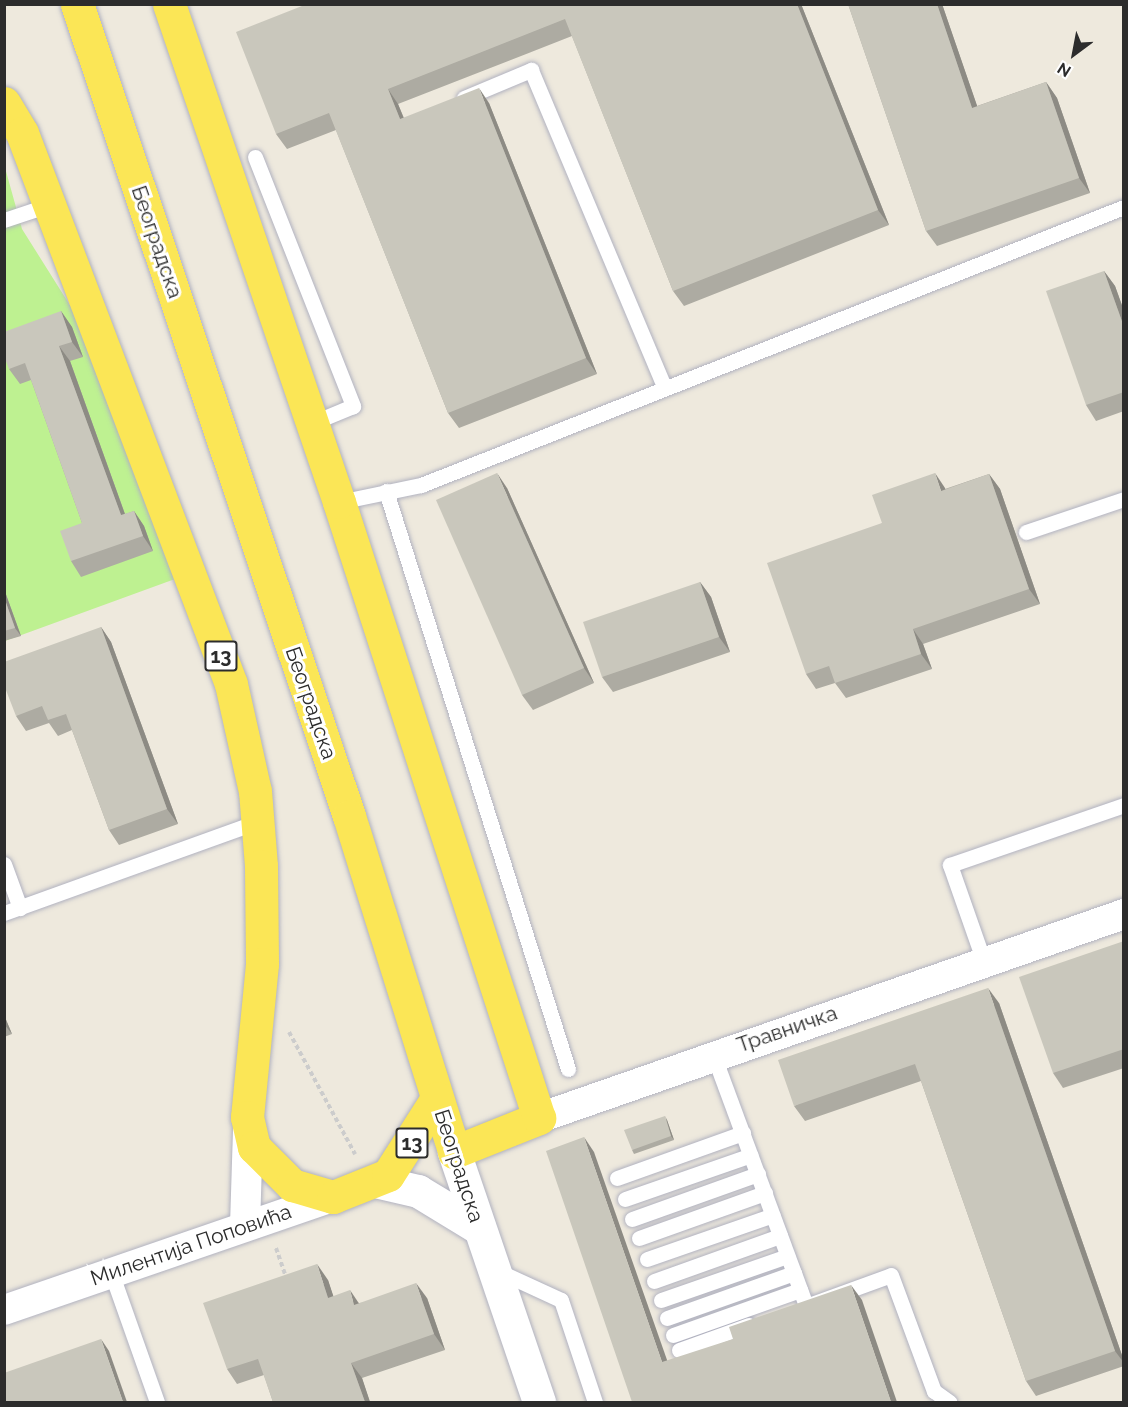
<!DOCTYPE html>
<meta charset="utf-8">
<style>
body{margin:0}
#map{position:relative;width:1128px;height:1407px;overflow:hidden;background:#eee9dd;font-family:Raleway,sans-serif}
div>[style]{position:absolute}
.pitch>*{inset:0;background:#bef191}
.path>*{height:4px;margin-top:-2px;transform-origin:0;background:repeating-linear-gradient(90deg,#ccc 0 4.5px,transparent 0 7.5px)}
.roads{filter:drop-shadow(0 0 2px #b1b2c0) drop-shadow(0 0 2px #b1b2c0)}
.service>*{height:15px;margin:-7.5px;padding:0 7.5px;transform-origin:7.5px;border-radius:7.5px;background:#fff}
.minor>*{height:30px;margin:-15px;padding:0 15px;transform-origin:15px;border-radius:15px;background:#fff}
.secondary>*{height:33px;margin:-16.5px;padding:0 16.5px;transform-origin:16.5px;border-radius:16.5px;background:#fff}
.primary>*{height:33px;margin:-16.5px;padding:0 16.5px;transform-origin:16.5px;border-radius:16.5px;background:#fbe656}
.wall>*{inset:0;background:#adaba2}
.shaded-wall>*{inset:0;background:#8d8b84}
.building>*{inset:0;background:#c9c7bc}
span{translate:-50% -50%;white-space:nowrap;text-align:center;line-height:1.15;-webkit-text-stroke:6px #fff;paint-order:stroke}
.shield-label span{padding:2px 4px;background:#fff;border:2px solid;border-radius:4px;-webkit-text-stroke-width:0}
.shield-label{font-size:20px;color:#2c2c2c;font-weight:700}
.street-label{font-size:21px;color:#2c2c2c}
.frame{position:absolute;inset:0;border:6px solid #2c2c2c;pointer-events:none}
.north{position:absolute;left:1044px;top:24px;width:60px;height:60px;-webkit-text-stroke:4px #fff;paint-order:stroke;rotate:212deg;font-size:16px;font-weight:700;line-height:24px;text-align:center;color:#2c2c2c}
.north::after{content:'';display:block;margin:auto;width:21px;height:27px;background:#2c2c2c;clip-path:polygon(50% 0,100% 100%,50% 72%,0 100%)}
</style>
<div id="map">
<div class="pitch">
<div style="clip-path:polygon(4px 164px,22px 229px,73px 310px,175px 579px,5px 641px)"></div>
</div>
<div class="path">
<div style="left:289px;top:1032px;width:139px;rotate:61.6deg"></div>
<div style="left:276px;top:1248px;width:34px;rotate:71deg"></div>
</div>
<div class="roads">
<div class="service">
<div style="left:464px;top:98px;width:73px;rotate:-22.7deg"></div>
<div style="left:531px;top:70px;width:345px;rotate:67.2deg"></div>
<div style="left:255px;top:157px;width:268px;rotate:68.5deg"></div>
<div style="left:353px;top:406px;width:44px;rotate:157.5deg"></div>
<div style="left:4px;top:220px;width:47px;rotate:-18.4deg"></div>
<div style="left:386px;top:491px;width:606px;rotate:72.52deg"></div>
<div style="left:339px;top:502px;width:84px;rotate:-11.7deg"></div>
<div style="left:421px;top:485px;width:756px;rotate:-21.58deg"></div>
<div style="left:1026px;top:532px;width:103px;rotate:-18.6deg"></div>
<div style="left:4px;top:864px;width:47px;rotate:70deg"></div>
<div style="left:4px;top:913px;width:269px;rotate:-19.8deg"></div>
<div style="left:984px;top:962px;width:103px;rotate:-109.3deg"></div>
<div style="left:950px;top:865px;width:184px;rotate:-19deg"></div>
<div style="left:713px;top:1054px;width:269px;rotate:69.7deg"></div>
<div style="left:806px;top:1306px;width:90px;rotate:-20deg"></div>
<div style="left:891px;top:1275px;width:124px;rotate:69.7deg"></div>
<div style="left:934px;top:1391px;width:19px;rotate:36deg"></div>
<div style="left:617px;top:1178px;width:134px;rotate:-19.7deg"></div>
<div style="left:625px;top:1199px;width:133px;rotate:-19.2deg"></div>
<div style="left:632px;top:1219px;width:134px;rotate:-19.7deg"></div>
<div style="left:639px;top:1238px;width:134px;rotate:-19.7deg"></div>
<div style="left:647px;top:1259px;width:133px;rotate:-19.2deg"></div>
<div style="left:498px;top:1271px;width:69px;rotate:24.7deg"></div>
<div style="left:561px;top:1300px;width:108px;rotate:71.6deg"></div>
<div style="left:111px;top:1272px;width:138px;rotate:70.5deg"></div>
<div style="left:654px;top:1281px;width:134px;rotate:-19.7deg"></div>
<div style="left:661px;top:1300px;width:133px;rotate:-19.2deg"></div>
<div style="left:667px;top:1318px;width:135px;rotate:-19.5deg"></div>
<div style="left:673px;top:1335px;width:135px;rotate:-19.5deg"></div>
<div style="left:679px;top:1350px;width:74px;rotate:-19.7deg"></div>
</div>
<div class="minor">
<div style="left:539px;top:1118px;width:620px;rotate:-19.22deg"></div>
<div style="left:245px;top:1226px;width:96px;rotate:-88.2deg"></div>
<div style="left:4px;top:1310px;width:348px;rotate:-19deg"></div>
</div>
<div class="secondary">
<div style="left:454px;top:1152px;width:264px;rotate:71.2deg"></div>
<div style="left:379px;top:1182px;width:40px;rotate:13deg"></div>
<div style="left:418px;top:1191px;width:71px;rotate:31.2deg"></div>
</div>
<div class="primary">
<div style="left:77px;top:4px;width:856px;rotate:71.48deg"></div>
<div style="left:349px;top:816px;width:352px;rotate:72.6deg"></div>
<div style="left:454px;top:1152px;width:92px;rotate:-21.8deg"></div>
<div style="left:539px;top:1118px;width:648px;rotate:-107.99deg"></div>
<div style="left:339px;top:502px;width:526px;rotate:-108.85deg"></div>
<div style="left:4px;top:103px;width:35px;rotate:59deg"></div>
<div style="left:22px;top:133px;width:589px;rotate:69.23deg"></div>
<div style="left:231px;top:684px;width:110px;rotate:77.4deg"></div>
<div style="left:255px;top:791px;width:75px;rotate:85.4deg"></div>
<div style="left:261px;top:866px;width:98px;rotate:89.4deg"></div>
<div style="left:262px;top:964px;width:154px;rotate:95.6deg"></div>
<div style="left:247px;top:1117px;width:31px;rotate:77deg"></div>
<div style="left:254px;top:1147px;width:54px;rotate:45deg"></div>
<div style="left:292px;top:1185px;width:43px;rotate:16.3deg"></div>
<div style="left:333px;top:1197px;width:59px;rotate:-21.8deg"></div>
<div style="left:388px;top:1175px;width:91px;rotate:-57.5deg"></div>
</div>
</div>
<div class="wall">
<div style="clip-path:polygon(307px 4px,801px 4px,889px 225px,684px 306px,673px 291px,572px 36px,398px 104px,404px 118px,489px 103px,597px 374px,459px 428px,448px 413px,336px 130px,287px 149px,276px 134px)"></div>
<div style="clip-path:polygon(848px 4px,942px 4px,977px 106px,1046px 82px,1057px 98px,1090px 193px,937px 246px,926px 231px)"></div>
<div style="clip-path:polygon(1104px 271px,1115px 286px,1124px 311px,1124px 411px,1096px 421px,1086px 405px)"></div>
<div style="clip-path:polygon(61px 311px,72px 327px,83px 357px,70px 361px,125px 514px,134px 511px,144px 526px,153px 551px,81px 577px,71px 561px,82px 523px,31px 380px,20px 384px,9px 369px)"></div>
<div style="clip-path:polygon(989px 474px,1000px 489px,1040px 604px,923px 644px,932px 669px,846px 698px,835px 683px,816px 689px,806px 674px,882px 523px,945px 489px)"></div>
<div style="clip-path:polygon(507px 488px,594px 683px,533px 710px,522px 695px)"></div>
<div style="clip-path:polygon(700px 582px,711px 597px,730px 652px,613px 692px,602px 677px)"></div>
<div style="clip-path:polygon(4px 589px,21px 636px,4px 641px)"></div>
<div style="clip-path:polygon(101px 627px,111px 642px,178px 824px,119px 845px,109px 830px,72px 730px,58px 736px,49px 723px,26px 731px,16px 716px)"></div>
<div style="clip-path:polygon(1124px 941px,1124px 1068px,1063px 1088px,1053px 1073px)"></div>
<div style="clip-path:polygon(999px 1003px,1124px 1361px,1124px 1366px,1036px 1396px,1026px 1381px,921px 1081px,805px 1121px,794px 1106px)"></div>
<div style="clip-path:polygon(4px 1015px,12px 1034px,4px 1037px)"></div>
<div style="clip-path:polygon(667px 1120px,674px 1140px,634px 1154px,632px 1150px)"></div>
<div style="clip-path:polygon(328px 1280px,333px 1296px,359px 1303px,427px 1298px,445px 1350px,362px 1378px,370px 1402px,273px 1402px,264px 1375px,237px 1384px,227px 1369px)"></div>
</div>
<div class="shaded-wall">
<div style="clip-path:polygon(797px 4px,801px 4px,889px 225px,878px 210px)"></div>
<div style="clip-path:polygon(937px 4px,942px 4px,983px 123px,972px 108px)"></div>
<div style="clip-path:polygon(1046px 82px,1057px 98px,1090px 193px,1079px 178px)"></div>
<div style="clip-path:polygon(479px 88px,489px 103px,597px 374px,586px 358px)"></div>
<div style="clip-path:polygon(388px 89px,398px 104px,410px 134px,400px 119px)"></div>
<div style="clip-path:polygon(1104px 271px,1115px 286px,1124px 311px,1124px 327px)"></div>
<div style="clip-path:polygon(61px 311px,72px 327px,83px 357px,72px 342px)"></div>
<div style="clip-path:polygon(59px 346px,70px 361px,131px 531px,121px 515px)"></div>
<div style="clip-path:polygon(497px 473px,507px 488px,594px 683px,584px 668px)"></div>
<div style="clip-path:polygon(935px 473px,945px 488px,951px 506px,941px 491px)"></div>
<div style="clip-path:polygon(989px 474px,1000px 489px,1040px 604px,1029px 589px)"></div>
<div style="clip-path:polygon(134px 511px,144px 526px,153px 551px,143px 536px)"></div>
<div style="clip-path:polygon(700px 582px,711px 597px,730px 652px,719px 637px)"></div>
<div style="clip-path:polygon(4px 589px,21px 636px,15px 628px,4px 597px)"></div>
<div style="clip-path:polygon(101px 627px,111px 642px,178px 824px,167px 809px)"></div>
<div style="clip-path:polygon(913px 629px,923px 644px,932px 669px,921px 654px)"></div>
<div style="clip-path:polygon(988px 988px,999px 1003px,1124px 1361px,1124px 1363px,1115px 1351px)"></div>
<div style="clip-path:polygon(4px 1015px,12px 1034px,4px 1024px)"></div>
<div style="clip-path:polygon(665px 1116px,667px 1120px,674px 1140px,671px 1136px)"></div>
<div style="clip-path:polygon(584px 1137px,594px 1152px,673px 1377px,662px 1362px)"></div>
<div style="clip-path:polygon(317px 1264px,328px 1280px,339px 1313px,328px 1298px)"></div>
<div style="clip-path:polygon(416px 1283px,427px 1298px,445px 1350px,434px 1334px)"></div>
<div style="clip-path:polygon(851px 1285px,862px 1300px,897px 1402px,891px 1402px)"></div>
<div style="clip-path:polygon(350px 1290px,360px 1305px,354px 1305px)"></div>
<div style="clip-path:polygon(101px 1339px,109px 1351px,127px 1402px,123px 1402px)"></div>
<div style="clip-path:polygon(351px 1363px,362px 1378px,370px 1402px,365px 1402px)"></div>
</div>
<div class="building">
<div style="clip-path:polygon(307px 4px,797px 4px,878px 210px,673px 291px,565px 19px,388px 89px,400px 119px,479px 88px,586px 358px,448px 413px,329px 113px,276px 134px,236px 32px)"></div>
<div style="clip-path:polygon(848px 4px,937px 4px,972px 108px,1046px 82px,1079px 178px,926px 231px)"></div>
<div style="clip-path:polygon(1104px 271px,1124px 327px,1124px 392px,1086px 405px,1046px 291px)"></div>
<div style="clip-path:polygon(61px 311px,72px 342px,59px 346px,121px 515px,134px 511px,143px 536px,71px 561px,60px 531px,82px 523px,25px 363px,9px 369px,4px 356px,4px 332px)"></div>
<div style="clip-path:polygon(497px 473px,584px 668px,522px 695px,436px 500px)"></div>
<div style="clip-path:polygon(935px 473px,941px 491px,989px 474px,1029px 589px,913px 629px,921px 654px,835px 683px,829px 666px,806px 674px,767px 563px,882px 523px,872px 495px)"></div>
<div style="clip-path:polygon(700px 582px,719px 637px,602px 677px,583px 622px)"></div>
<div style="clip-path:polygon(4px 597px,15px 628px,4px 631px)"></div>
<div style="clip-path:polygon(101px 627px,167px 809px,109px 830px,66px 714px,48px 720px,42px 706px,16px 716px,4px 685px,4px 662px)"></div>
<div style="clip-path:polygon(1124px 941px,1124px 1049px,1053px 1073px,1019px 977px)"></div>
<div style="clip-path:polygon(988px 988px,1115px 1351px,1026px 1381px,915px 1064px,794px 1106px,778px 1060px)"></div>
<div style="clip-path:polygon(665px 1116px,671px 1136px,632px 1150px,624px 1130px)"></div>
<div style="clip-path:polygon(584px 1137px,662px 1362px,733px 1339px,729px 1327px,851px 1285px,891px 1402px,632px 1402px,546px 1151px)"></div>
<div style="clip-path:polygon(317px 1264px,328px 1298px,350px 1290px,354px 1305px,416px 1283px,434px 1334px,351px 1363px,365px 1402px,273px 1402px,258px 1359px,227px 1369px,203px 1303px)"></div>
<div style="clip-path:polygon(101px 1339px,123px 1402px,4px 1402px,4px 1373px)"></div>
</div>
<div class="shield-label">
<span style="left:221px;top:656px">13</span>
<span style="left:412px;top:1143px">13</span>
</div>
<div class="street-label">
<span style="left:157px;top:242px;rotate:71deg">Београдска</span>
<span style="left:311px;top:703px;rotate:71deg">Београдска</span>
<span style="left:787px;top:1029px;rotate:-19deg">Травничка</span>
<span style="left:459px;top:1166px;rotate:72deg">Београдска</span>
<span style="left:191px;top:1245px;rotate:-19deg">Милентија Поповића</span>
</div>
<div class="frame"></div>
<div class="north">N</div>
</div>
